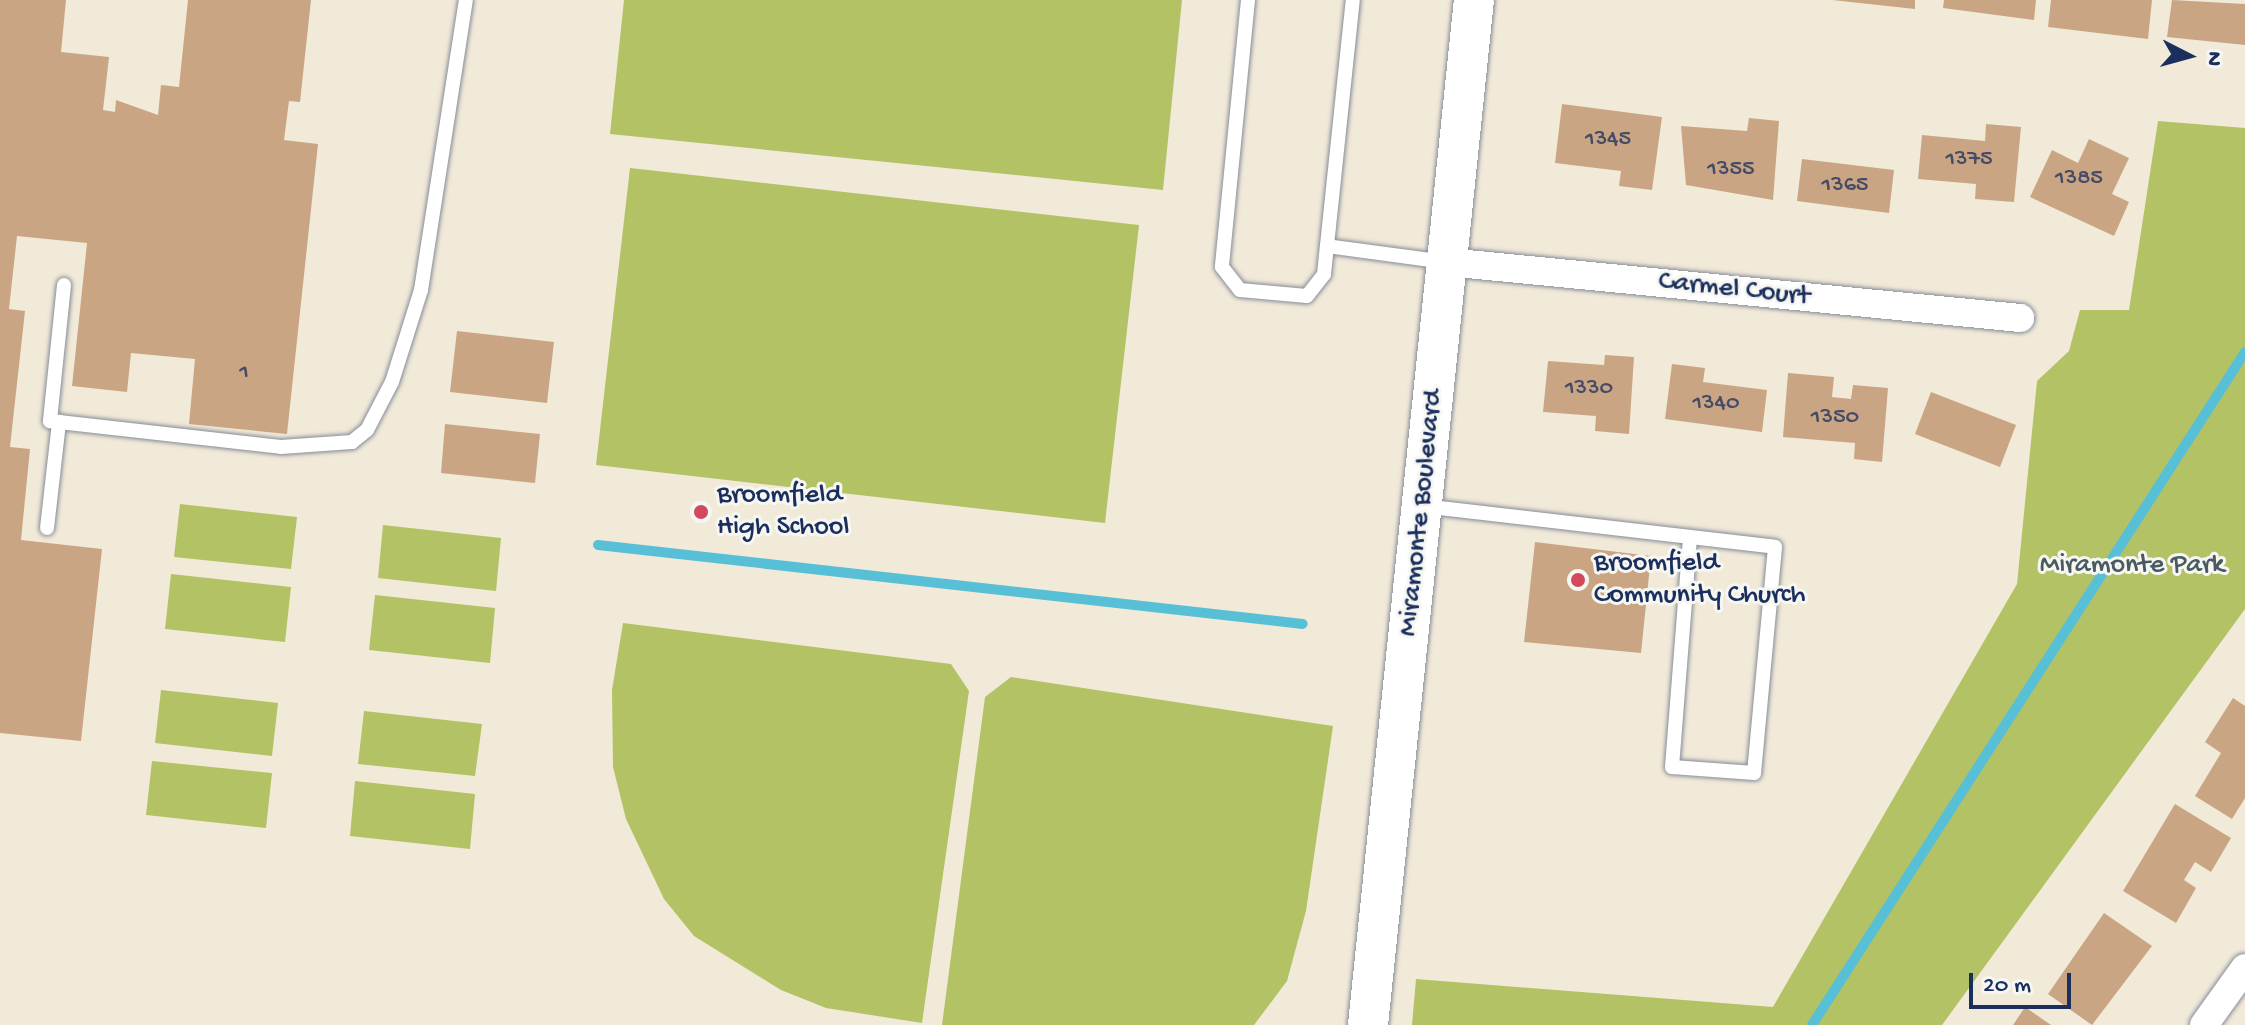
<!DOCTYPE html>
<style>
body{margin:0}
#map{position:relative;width:2245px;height:1025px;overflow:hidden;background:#f2ead8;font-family:"Gochi Hand",sans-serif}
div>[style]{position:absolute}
.green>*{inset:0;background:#b3c264}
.stream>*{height:10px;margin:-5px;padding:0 5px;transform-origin:5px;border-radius:5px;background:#58c0d6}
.building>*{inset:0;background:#c9a583}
.roads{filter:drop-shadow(0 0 2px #868c9b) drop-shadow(0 0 2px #868c9b)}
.lane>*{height:14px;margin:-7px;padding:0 7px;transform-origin:7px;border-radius:7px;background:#fff}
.street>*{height:28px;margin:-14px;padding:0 14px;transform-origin:14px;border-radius:14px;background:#fff}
.secondary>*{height:40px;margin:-20px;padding:0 20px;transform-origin:20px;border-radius:20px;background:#fff}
.dots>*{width:22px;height:22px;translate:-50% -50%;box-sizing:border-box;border:4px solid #f6f6f2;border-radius:50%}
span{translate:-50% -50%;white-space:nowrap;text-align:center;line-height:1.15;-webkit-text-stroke:6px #f6f6f2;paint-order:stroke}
.number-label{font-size:24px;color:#464c67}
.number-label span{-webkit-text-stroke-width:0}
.street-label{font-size:28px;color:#1b2f5e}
.poi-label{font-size:28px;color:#1b2f5e}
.left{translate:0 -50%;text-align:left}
.park-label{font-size:28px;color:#495b60}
.north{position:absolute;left:2149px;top:16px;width:80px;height:80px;-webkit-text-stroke:6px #f6f6f2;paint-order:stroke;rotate:96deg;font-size:22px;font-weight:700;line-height:32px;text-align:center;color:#1b2f5e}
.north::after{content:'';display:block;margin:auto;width:28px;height:36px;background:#1b2f5e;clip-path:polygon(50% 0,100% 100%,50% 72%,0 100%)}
.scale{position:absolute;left:1969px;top:973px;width:102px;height:36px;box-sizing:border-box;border:4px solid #1b2f5e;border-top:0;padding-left:10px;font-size:24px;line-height:28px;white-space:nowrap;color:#1b2f5e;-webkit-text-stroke:6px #f6f6f2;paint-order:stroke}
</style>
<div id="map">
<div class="green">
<div style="clip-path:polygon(624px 0,1182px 0,1163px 190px,610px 134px)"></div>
<div style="clip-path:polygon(2158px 121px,2245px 128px,2245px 609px,1942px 1025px,1412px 1025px,1416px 979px,1773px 1007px,2017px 584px,2037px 381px,2069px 351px,2080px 310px,2129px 310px)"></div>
<div style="clip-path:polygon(630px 168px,1139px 225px,1105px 523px,596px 465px)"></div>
<div style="clip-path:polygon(180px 504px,297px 517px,291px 569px,174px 557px)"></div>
<div style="clip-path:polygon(383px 525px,501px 538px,496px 591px,378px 578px)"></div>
<div style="clip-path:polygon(171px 574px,291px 587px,285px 642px,165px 629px)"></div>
<div style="clip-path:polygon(375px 595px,495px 608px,490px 663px,369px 650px)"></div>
<div style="clip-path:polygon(623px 623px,951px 664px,969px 691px,922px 1023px,826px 1008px,781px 990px,694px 936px,664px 899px,626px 819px,613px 767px,612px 690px)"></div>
<div style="clip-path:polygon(1011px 677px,1333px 726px,1306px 911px,1287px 981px,1254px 1025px,942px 1025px,985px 697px)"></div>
<div style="clip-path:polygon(161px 690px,278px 703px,272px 756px,155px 743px)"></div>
<div style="clip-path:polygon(364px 711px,482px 724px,475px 776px,358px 764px)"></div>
<div style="clip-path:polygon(152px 761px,272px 773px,266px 828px,146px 815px)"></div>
<div style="clip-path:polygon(355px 781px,475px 794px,470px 849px,350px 836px)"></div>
</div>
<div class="stream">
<div style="left:598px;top:545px;width:709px;rotate:6.39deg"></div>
<div style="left:1812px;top:1025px;width:800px;rotate:-57.24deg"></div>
</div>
<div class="building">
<div style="clip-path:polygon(0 0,66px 0,61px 52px,109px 57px,103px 110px,115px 112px,116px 100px,158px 115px,161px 85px,179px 87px,188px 0,311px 0,300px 102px,289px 101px,284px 140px,318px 144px,287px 434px,189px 424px,195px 359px,131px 353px,127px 392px,72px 386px,87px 243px,17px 236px,9px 309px,25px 311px,10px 447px,30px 449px,21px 540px,102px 549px,81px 741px,0 733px)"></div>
<div style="clip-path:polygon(1832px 0,1915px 0,1915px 9px)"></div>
<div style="clip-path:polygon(1944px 0,2036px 0,2034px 20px,1943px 8px)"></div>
<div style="clip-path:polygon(2051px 0,2152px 0,2148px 39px,2048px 27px)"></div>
<div style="clip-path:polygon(2172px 0,2245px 4px,2245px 45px,2167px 37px)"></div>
<div style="clip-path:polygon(1562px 104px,1662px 117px,1652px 190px,1619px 186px,1621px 171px,1555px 163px)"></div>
<div style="clip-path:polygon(1749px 118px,1779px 121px,1773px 200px,1686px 185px,1681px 126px,1747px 131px)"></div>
<div style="clip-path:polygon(1986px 124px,2021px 127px,2014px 202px,1975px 199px,1976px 184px,1918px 179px,1922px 135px,1985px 141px)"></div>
<div style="clip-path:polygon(2089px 139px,2129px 158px,2112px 194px,2129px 202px,2114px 236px,2030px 197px,2052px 150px,2078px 163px)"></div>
<div style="clip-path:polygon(1802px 159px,1894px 170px,1889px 213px,1797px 201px)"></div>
<div style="clip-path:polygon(457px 331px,554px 342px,547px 403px,450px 392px)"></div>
<div style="clip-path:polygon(1605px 355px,1634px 357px,1629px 434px,1595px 431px,1596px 416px,1543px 412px,1548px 361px,1604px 365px)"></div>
<div style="clip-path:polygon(1672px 364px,1705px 368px,1703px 382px,1767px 390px,1762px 432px,1665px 419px)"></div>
<div style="clip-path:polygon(1788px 373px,1834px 377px,1832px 397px,1851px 399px,1853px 385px,1888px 388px,1882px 462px,1854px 459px,1855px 443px,1783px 437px)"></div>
<div style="clip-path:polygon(1931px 392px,2016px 425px,2000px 467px,1915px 434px)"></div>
<div style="clip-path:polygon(445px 424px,540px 434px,535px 483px,441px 473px)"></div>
<div style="clip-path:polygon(1535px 542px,1651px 556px,1641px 653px,1524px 642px)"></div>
<div style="clip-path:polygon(2233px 698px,2245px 706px,2245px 798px,2232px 819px,2195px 796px,2221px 753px,2205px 742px)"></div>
<div style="clip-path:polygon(2175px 804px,2231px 838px,2211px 872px,2195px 862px,2184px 880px,2196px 888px,2176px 923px,2123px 891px)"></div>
<div style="clip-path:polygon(2104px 913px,2152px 946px,2092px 1025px,2048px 994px)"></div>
<div style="clip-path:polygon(2025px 1007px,2051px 1025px,2013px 1025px)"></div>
</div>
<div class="roads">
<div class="lane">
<div style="left:1248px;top:0;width:268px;rotate:95.6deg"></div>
<div style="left:1222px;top:267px;width:29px;rotate:52deg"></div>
<div style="left:1240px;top:290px;width:67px;rotate:5.1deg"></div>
<div style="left:1307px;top:296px;width:28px;rotate:-52deg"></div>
<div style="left:1324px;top:274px;width:276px;rotate:-84deg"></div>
<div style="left:1327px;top:246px;width:120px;rotate:7.7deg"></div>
<div style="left:64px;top:285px;width:137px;rotate:95.9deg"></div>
<div style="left:50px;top:421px;width:232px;rotate:6.4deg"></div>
<div style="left:281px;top:447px;width:71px;rotate:-4deg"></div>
<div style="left:352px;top:442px;width:19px;rotate:-39deg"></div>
<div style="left:367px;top:430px;width:54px;rotate:-62.5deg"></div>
<div style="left:392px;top:382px;width:96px;rotate:-72.5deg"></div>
<div style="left:421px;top:290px;width:293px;rotate:-81.2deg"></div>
<div style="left:1423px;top:506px;width:354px;rotate:6.6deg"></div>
<div style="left:1775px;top:547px;width:227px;rotate:95.3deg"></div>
<div style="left:1754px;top:773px;width:82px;rotate:-175.8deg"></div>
<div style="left:1672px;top:767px;width:229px;rotate:-85.5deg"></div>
<div style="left:47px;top:528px;width:107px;rotate:-83.5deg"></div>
</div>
<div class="street">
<div style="left:1447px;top:262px;width:576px;rotate:5.58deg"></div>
<div style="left:2204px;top:1025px;width:70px;rotate:-54.3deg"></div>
</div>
<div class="secondary">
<div style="left:1368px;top:1025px;width:1030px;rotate:-84.1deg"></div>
</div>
</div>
<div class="dots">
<div style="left:701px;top:512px;background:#d1495b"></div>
<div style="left:1578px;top:580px;background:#d1495b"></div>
</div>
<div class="number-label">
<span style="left:1608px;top:140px">1345</span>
<span style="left:1969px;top:160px">1375</span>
<span style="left:1731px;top:170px">1355</span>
<span style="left:2079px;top:179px">1385</span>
<span style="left:1845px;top:186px">1365</span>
<span style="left:244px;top:373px">1</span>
<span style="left:1589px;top:389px">1330</span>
<span style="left:1716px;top:404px">1340</span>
<span style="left:1835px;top:418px">1350</span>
</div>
<div class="street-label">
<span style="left:1734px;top:290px;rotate:6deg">Carmel Court</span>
<span style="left:1422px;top:513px;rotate:-84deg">Miramonte Boulevard</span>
</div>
<div class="poi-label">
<span class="left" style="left:717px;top:512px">Broomfield<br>High School</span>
<span class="left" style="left:1594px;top:580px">Broomfield<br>Community Church</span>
</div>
<div class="park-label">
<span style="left:2132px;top:566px">Miramonte Park</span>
</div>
<div class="north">N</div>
<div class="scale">20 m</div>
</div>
